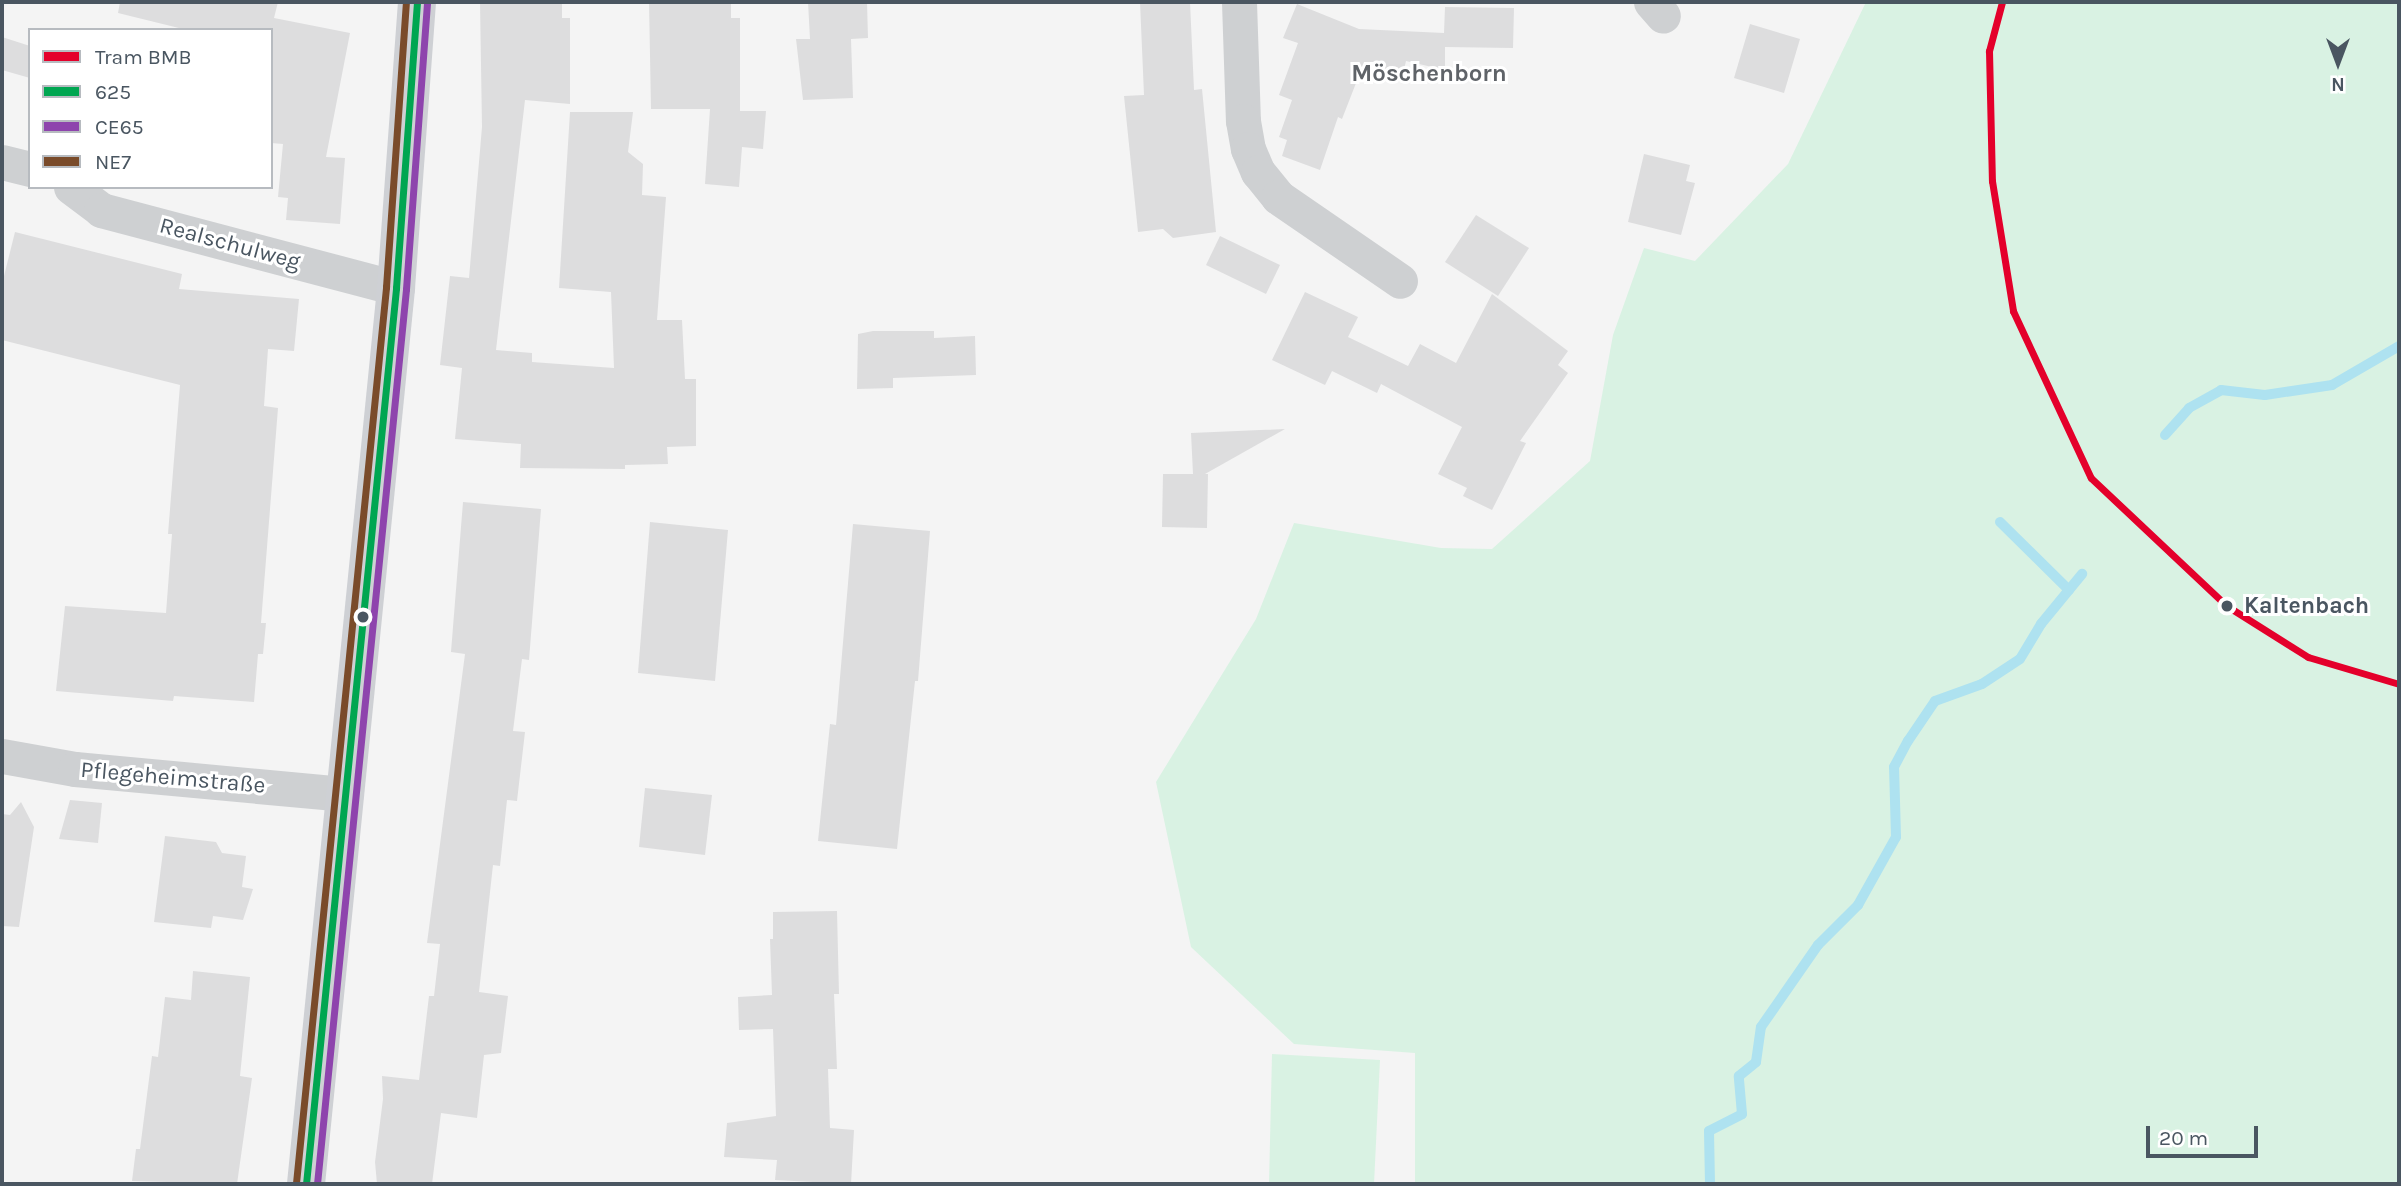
<!DOCTYPE html>
<meta charset="utf-8">
<style>
body{margin:0}
#map{position:relative;width:2401px;height:1186px;overflow:hidden;background:#f4f4f4;font-family:Karla,sans-serif}
div>[style]{position:absolute}
.green>*{inset:0;background:#d9f2e3}
.stream>*{height:10px;margin:-5px;padding:0 5px;transform-origin:5px;border-radius:5px;background:#aee2f0}
.building>*{inset:0;background:#ddddde}
.street>*{height:35px;margin:-17.5px;padding:0 17.5px;transform-origin:17.5px;border-radius:17.5px;background:#ced0d2}
.secondary>*{height:38px;margin:-19px;padding:0 19px;transform-origin:19px;border-radius:19px;background:#ced0d4}
.bus-1>*{height:7px;margin:-3.5px;padding:0 3.5px;transform-origin:3.5px;border-radius:3.5px;background:#00a651}
.bus-2>*{height:7px;margin:-3.5px;padding:0 3.5px;transform-origin:3.5px;border-radius:3.5px;background:#8e44ad}
.bus-3>*{height:7px;margin:-3.5px;padding:0 3.5px;transform-origin:3.5px;border-radius:3.5px;background:#7a4b2a}
.tram-1>*{height:7px;margin:-3.5px;padding:0 3.5px;transform-origin:3.5px;border-radius:3.5px;background:#e4002b}
.dots>*{width:19px;height:19px;translate:-50% -50%;box-sizing:border-box;border:4px solid #fff;border-radius:50%}
span{translate:-50% -50%;white-space:nowrap;text-align:center;line-height:1.15;-webkit-text-stroke:6px #fff;paint-order:stroke}
.street-label{font-size:23px;color:#4a5661}
.stop-label{font-size:23px;color:#4a5661;font-weight:700}
.left{translate:0 -50%;text-align:left}
.neighbourhood-label{font-size:24px;color:#5f6368;font-weight:700}
.frame{position:absolute;inset:0;border:4px solid #4a5661;pointer-events:none}
.legend{position:absolute;left:28px;top:28px;width:245px;height:161px;box-sizing:border-box;background:#fff;border:2px solid #b7bbc0;margin:0;padding:9px 12px;list-style:none;font-size:21px;color:#4a5661}
.legend li{display:flex;align-items:center;gap:14px;height:35px}
.legend b{width:35px;border:2px solid #b7bbc0}
.north{position:absolute;left:2303px;top:28px;width:70px;height:70px;-webkit-text-stroke:5px #fff;paint-order:stroke;rotate:180deg;font-size:19px;font-weight:700;line-height:28px;text-align:center;color:#4a5661}
.north::after{content:'';display:block;margin:auto;width:24px;height:32px;background:#4a5661;clip-path:polygon(50% 0,100% 100%,50% 72%,0 100%)}
.scale{position:absolute;left:2146px;top:1126px;width:112px;height:32px;box-sizing:border-box;border:4px solid #4a5661;border-top:0;padding-left:9px;font-size:21px;line-height:24px;white-space:nowrap;color:#4a5661;-webkit-text-stroke:5px #fff;paint-order:stroke}
</style>
<div id="map">
<div class="green">
<div style="clip-path:polygon(1866px 2px,2399px 2px,2399px 1184px,1415px 1184px,1415px 1053px,1294px 1044px,1191px 947px,1156px 782px,1256px 619px,1294px 523px,1441px 548px,1492px 549px,1590px 461px,1613px 335px,1644px 248px,1695px 261px,1788px 164px)"></div>
<div style="clip-path:polygon(1272px 1054px,1380px 1060px,1374px 1184px,1269px 1184px)"></div>
</div>
<div class="stream">
<div style="left:2165px;top:435px;width:36px;rotate:-48deg"></div>
<div style="left:2189px;top:408px;width:37px;rotate:-29deg"></div>
<div style="left:2221px;top:390px;width:44px;rotate:6.5deg"></div>
<div style="left:2265px;top:395px;width:68px;rotate:-8.5deg"></div>
<div style="left:2332px;top:385px;width:78px;rotate:-30.2deg"></div>
<div style="left:2000px;top:522px;width:97px;rotate:44.6deg"></div>
<div style="left:1710px;top:1184px;width:53px;rotate:-91.1deg"></div>
<div style="left:1709px;top:1131px;width:37px;rotate:-27deg"></div>
<div style="left:1742px;top:1114px;width:38px;rotate:-95deg"></div>
<div style="left:1739px;top:1076px;width:22px;rotate:-39deg"></div>
<div style="left:1756px;top:1062px;width:35px;rotate:-82deg"></div>
<div style="left:1761px;top:1027px;width:100px;rotate:-55.2deg"></div>
<div style="left:1818px;top:945px;width:57px;rotate:-45deg"></div>
<div style="left:1858px;top:905px;width:78px;rotate:-60.8deg"></div>
<div style="left:1896px;top:837px;width:70px;rotate:-91.6deg"></div>
<div style="left:1894px;top:767px;width:30px;rotate:-62deg"></div>
<div style="left:1908px;top:741px;width:48px;rotate:-56deg"></div>
<div style="left:1935px;top:701px;width:50px;rotate:-19.9deg"></div>
<div style="left:1982px;top:684px;width:45px;rotate:-33.3deg"></div>
<div style="left:2020px;top:659px;width:41px;rotate:-59deg"></div>
<div style="left:2041px;top:624px;width:65px;rotate:-50.6deg"></div>
</div>
<div class="building">
<div style="clip-path:polygon(120px 2px,278px 2px,274px 18px,350px 33px,326px 157px,345px 158px,340px 224px,286px 220px,288px 198px,278px 197px,283px 144px,271px 143px,271px 30px,187px 30px,118px 13px)"></div>
<div style="clip-path:polygon(480px 2px,562px 2px,562px 18px,570px 18px,570px 104px,525px 100px,496px 350px,532px 353px,532px 362px,614px 368px,611px 292px,559px 288px,570px 112px,633px 112px,628px 152px,643px 164px,642px 195px,666px 197px,657px 320px,682px 320px,685px 379px,696px 379px,696px 446px,667px 447px,668px 464px,625px 465px,625px 469px,520px 468px,521px 444px,455px 439px,462px 368px,440px 365px,450px 276px,469px 278px,482px 127px)"></div>
<div style="clip-path:polygon(649px 2px,731px 2px,731px 18px,740px 18px,740px 111px,766px 111px,763px 149px,742px 147px,739px 187px,705px 184px,710px 109px,651px 109px)"></div>
<div style="clip-path:polygon(808px 2px,867px 2px,868px 38px,851px 39px,853px 98px,803px 100px,796px 39px,810px 39px)"></div>
<div style="clip-path:polygon(1140px 2px,1190px 2px,1194px 90px,1202px 89px,1216px 232px,1173px 238px,1163px 229px,1138px 232px,1124px 96px,1144px 95px)"></div>
<div style="clip-path:polygon(1297px 4px,1359px 29px,1444px 33px,1445px 7px,1514px 8px,1513px 48px,1445px 47px,1445px 70px,1406px 61px,1401px 82px,1358px 78px,1342px 119px,1338px 117px,1320px 170px,1282px 156px,1287px 140px,1279px 137px,1292px 100px,1279px 95px,1298px 43px,1283px 38px)"></div>
<div style="clip-path:polygon(1750px 24px,1800px 39px,1784px 93px,1734px 78px)"></div>
<div style="clip-path:polygon(2px 37px,30px 46px,30px 78px,2px 70px)"></div>
<div style="clip-path:polygon(1644px 154px,1690px 165px,1686px 181px,1695px 183px,1681px 235px,1628px 222px)"></div>
<div style="clip-path:polygon(1476px 215px,1529px 248px,1498px 296px,1445px 262px)"></div>
<div style="clip-path:polygon(15px 232px,182px 274px,179px 289px,299px 299px,294px 351px,268px 349px,264px 406px,278px 408px,261px 623px,266px 623px,263px 654px,258px 654px,254px 702px,174px 696px,173px 701px,56px 691px,65px 606px,166px 613px,172px 534px,168px 534px,180px 385px,2px 340px,2px 284px)"></div>
<div style="clip-path:polygon(1220px 236px,1280px 265px,1266px 294px,1206px 265px)"></div>
<div style="clip-path:polygon(1305px 292px,1358px 317px,1348px 337px,1408px 366px,1420px 344px,1456px 363px,1492px 294px,1568px 351px,1558px 365px,1568px 373px,1520px 441px,1526px 443px,1492px 510px,1463px 496px,1467px 488px,1438px 474px,1462px 427px,1381px 384px,1377px 393px,1332px 371px,1325px 385px,1272px 360px)"></div>
<div style="clip-path:polygon(873px 331px,934px 331px,934px 338px,975px 336px,976px 375px,893px 378px,893px 388px,857px 389px,858px 334px)"></div>
<div style="clip-path:polygon(1285px 429px,1205px 474px,1208px 474px,1207px 528px,1162px 527px,1163px 474px,1193px 474px,1191px 433px)"></div>
<div style="clip-path:polygon(463px 502px,541px 509px,529px 660px,522px 659px,513px 731px,525px 732px,517px 801px,507px 800px,500px 866px,493px 865px,479px 992px,508px 996px,501px 1053px,484px 1055px,477px 1118px,441px 1113px,432px 1184px,377px 1184px,375px 1162px,383px 1099px,382px 1076px,419px 1080px,429px 996px,434px 996px,440px 944px,427px 943px,465px 654px,451px 652px)"></div>
<div style="clip-path:polygon(650px 522px,728px 530px,715px 681px,638px 673px)"></div>
<div style="clip-path:polygon(853px 524px,930px 531px,918px 681px,915px 681px,897px 849px,818px 841px,830px 724px,836px 725px)"></div>
<div style="clip-path:polygon(645px 788px,712px 795px,705px 855px,639px 847px)"></div>
<div style="clip-path:polygon(70px 800px,102px 803px,98px 843px,59px 839px)"></div>
<div style="clip-path:polygon(21px 802px,34px 827px,19px 927px,2px 926px,2px 814px,10px 815px)"></div>
<div style="clip-path:polygon(165px 836px,216px 842px,222px 853px,246px 856px,242px 887px,253px 889px,243px 920px,213px 916px,211px 928px,154px 922px)"></div>
<div style="clip-path:polygon(837px 911px,839px 994px,834px 994px,837px 1069px,828px 1069px,830px 1128px,854px 1130px,851px 1184px,775px 1180px,777px 1160px,724px 1157px,727px 1123px,776px 1116px,773px 1029px,739px 1030px,738px 997px,772px 995px,770px 939px,773px 939px,773px 912px)"></div>
<div style="clip-path:polygon(193px 971px,250px 977px,240px 1076px,252px 1078px,237px 1184px,132px 1181px,136px 1149px,140px 1149px,152px 1056px,158px 1057px,165px 997px,191px 1000px)"></div>
</div>
<div class="street">
<div style="left:1239px;top:2px;width:119px;rotate:88.1deg"></div>
<div style="left:1243px;top:121px;width:28px;rotate:80deg"></div>
<div style="left:1248px;top:149px;width:25px;rotate:67deg"></div>
<div style="left:1258px;top:172px;width:32px;rotate:51deg"></div>
<div style="left:1278px;top:197px;width:148px;rotate:34.5deg"></div>
<div style="left:1651px;top:2px;width:18px;rotate:49deg"></div>
<div style="left:2px;top:162px;width:29px;rotate:14deg"></div>
<div style="left:71px;top:187px;width:38px;rotate:37deg"></div>
<div style="left:101px;top:210px;width:305px;rotate:14.8deg"></div>
<div style="left:2px;top:756px;width:74px;rotate:10.1deg"></div>
<div style="left:75px;top:769px;width:272px;rotate:5.3deg"></div>
</div>
<div class="secondary">
<div style="left:306px;top:1184px;width:901px;rotate:-84.26deg"></div>
<div style="left:396px;top:288px;width:287px;rotate:-85.8deg"></div>
</div>
<div class="bus-1">
<div style="left:306px;top:1184px;width:901px;rotate:-84.26deg"></div>
<div style="left:396px;top:288px;width:287px;rotate:-85.8deg"></div>
</div>
<div class="bus-2">
<div style="left:317px;top:1184px;width:899px;rotate:-84.32deg"></div>
<div style="left:406px;top:289px;width:287px;rotate:-85.8deg"></div>
</div>
<div class="bus-3">
<div style="left:296px;top:1183px;width:901px;rotate:-84.26deg"></div>
<div style="left:386px;top:287px;width:286px;rotate:-86deg"></div>
</div>
<div class="tram-1">
<div style="left:2002px;top:2px;width:51px;rotate:104.9deg"></div>
<div style="left:1989px;top:51px;width:130px;rotate:88.7deg"></div>
<div style="left:1992px;top:181px;width:132px;rotate:80.8deg"></div>
<div style="left:2013px;top:311px;width:184px;rotate:65deg"></div>
<div style="left:2091px;top:478px;width:187px;rotate:43.3deg"></div>
<div style="left:2227px;top:606px;width:96px;rotate:32.2deg"></div>
<div style="left:2308px;top:657px;width:95px;rotate:16.5deg"></div>
</div>
<div class="dots">
<div style="left:2227px;top:606px;background:#4a5661"></div>
<div style="left:363px;top:617px;background:#4a5661"></div>
</div>
<div class="street-label">
<span style="left:230px;top:244px;rotate:15deg">Realschulweg</span>
<span style="left:173px;top:778px;rotate:5deg">Pflegeheimstraße</span>
</div>
<div class="stop-label">
<span class="left" style="left:2244px;top:606px">Kaltenbach</span>
</div>
<div class="neighbourhood-label">
<span style="left:1429px;top:74px">Möschenborn</span>
</div>
<div class="frame"></div>
<ul class="legend">
<li><b style="height:9px;background:#e4002b"></b>Tram BMB</li>
<li><b style="height:9px;background:#00a651"></b>625</li>
<li><b style="height:9px;background:#8e44ad"></b>CE65</li>
<li><b style="height:9px;background:#7a4b2a"></b>NE7</li>
</ul>
<div class="north">N</div>
<div class="scale">20 m</div>
</div>
